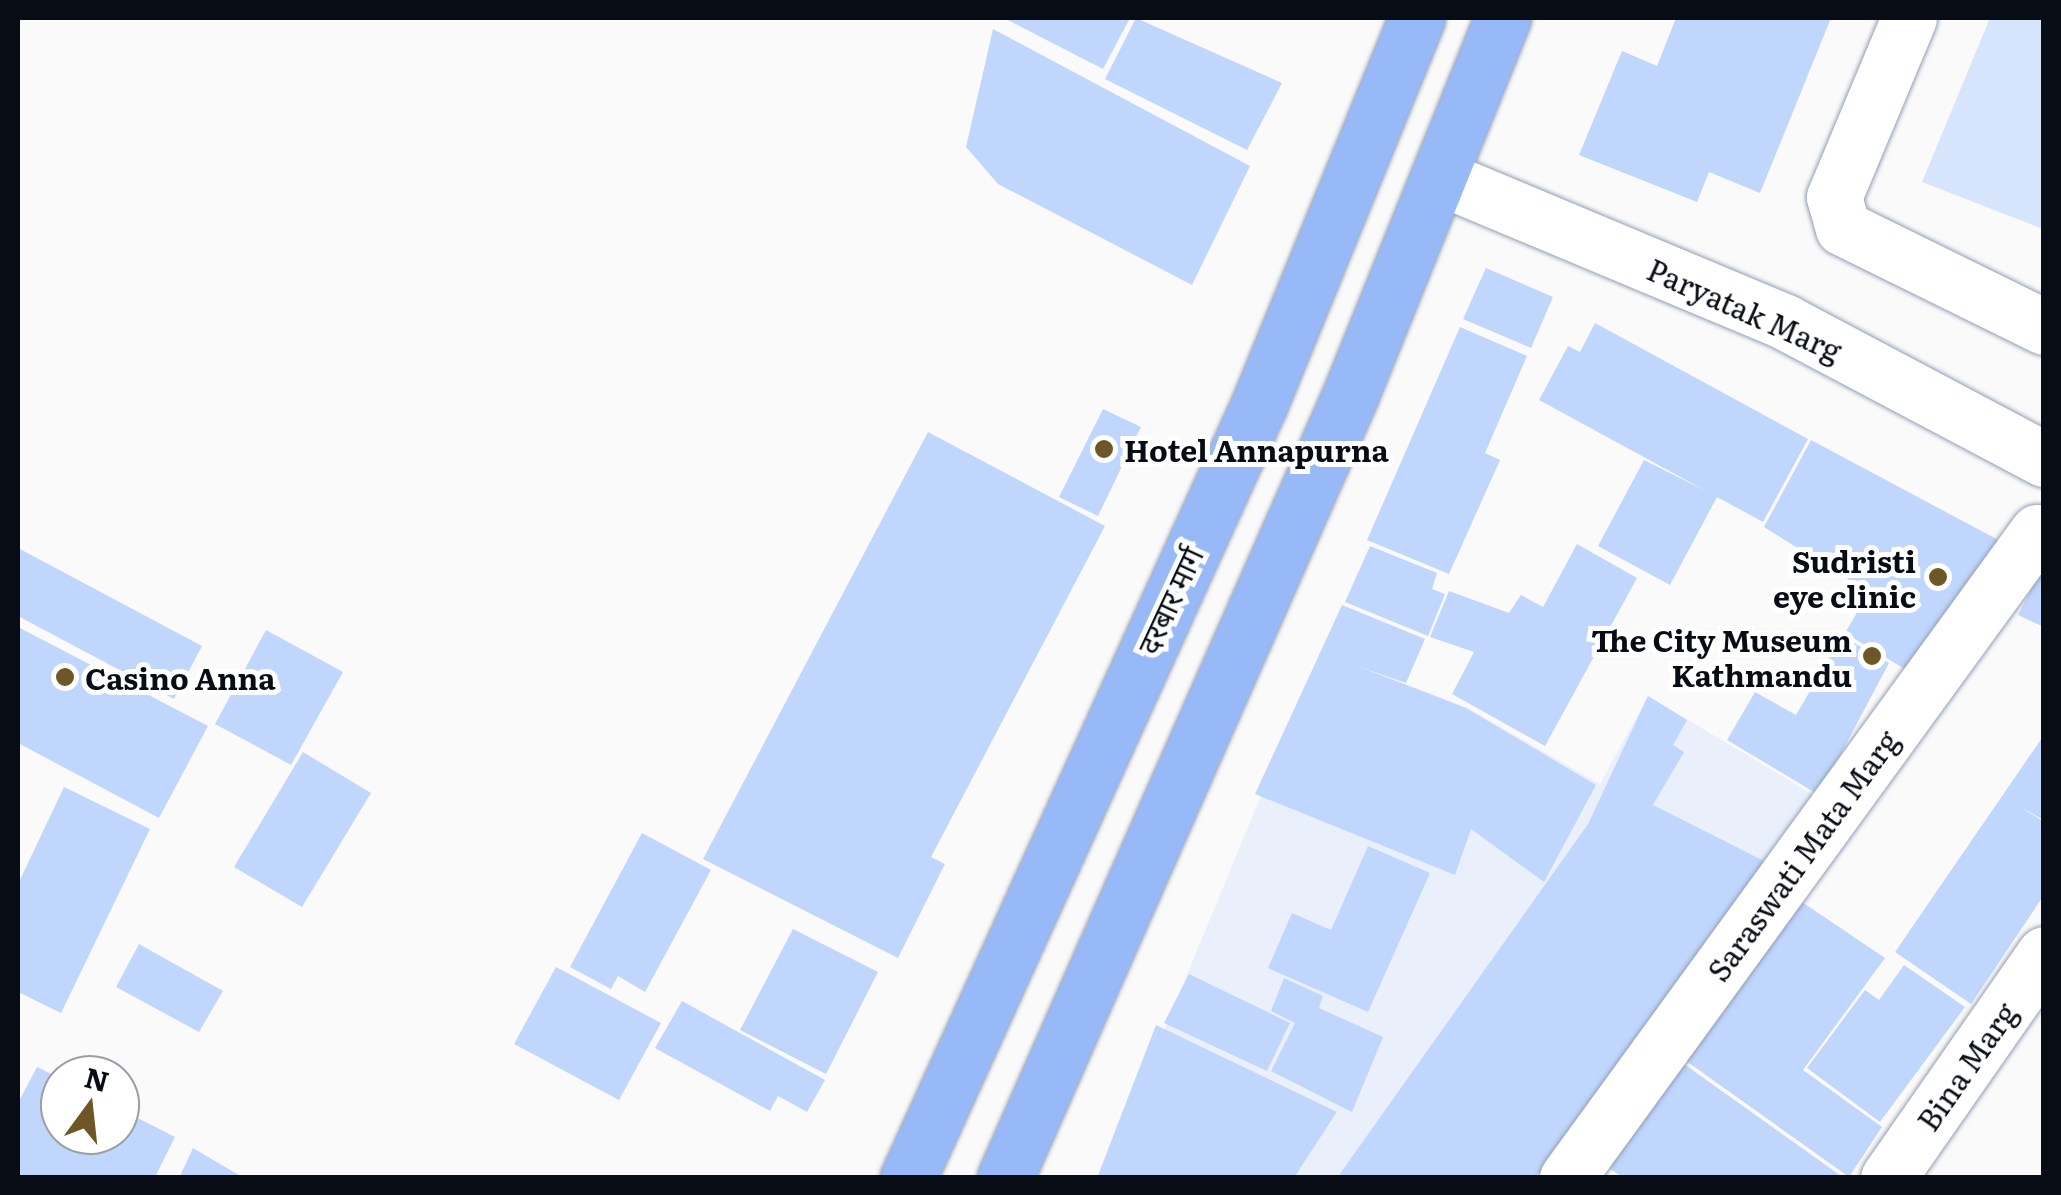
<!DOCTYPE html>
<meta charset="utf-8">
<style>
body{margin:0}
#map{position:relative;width:2061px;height:1195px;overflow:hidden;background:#fafafa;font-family:Literata,"Noto Sans Devanagari",serif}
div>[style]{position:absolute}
.built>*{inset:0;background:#e9f0fc}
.green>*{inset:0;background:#d6e4fc}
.building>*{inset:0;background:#c0d6fd}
.roads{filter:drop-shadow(0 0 2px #929eb5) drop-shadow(0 0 2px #929eb5)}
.minor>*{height:55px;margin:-27.5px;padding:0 27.5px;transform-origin:27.5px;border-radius:27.5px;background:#fff}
.major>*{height:55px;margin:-27.5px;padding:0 27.5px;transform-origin:27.5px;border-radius:27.5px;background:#98b9f7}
.dots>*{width:28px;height:28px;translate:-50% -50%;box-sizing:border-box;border:5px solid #fff;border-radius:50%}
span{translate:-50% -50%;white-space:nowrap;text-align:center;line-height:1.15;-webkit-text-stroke:10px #fff;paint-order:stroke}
.street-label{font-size:30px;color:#080c14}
.poi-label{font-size:30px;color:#080c14;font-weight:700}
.left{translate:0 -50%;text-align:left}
.right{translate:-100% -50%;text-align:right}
.frame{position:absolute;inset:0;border:20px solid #080c14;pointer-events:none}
.north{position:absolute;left:40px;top:1055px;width:100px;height:100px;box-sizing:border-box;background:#fff;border:2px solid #9c9ea1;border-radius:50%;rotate:15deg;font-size:28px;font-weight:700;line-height:40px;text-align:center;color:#080c14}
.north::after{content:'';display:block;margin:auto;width:35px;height:45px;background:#6e5626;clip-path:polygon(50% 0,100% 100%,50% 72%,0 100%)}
</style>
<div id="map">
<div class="built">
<div style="clip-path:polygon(1321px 651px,1468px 708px,1600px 784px,1648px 696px,1817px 797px,1538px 1177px,1295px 1177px,1337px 1113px,1164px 1030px)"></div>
</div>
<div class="green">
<div style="clip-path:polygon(1990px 18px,2043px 18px,2043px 229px,1922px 182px)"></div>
</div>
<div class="building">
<div style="clip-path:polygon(1004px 18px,1130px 18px,1103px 69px)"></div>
<div style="clip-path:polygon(1136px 18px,1282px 83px,1247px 150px,1105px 79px)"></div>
<div style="clip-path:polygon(1676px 18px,1831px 18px,1760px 193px,1709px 172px,1697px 202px,1579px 155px,1622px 51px,1657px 66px)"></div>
<div style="clip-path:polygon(993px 29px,1250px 166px,1192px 285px,998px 184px,966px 147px)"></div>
<div style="clip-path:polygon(1486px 268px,1553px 297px,1531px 348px,1463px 319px)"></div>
<div style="clip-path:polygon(1595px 323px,1808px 439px,1763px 522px,1717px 497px,1670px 585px,1598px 546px,1644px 460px,1708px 492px,1539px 400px,1568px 346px,1580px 352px)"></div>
<div style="clip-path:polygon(1460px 327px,1527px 356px,1485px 453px,1500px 460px,1449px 574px,1367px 540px)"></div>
<div style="clip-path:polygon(1103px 409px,1141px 427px,1098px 516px,1059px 497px)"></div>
<div style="clip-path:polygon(928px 432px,1105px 526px,931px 857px,945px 864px,898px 958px,703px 859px)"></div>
<div style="clip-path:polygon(1811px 440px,2002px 542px,1908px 671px,1845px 633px,1869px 592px,1764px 527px)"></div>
<div style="clip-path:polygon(1577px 544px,1637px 578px,1545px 746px,1452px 694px,1474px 652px,1430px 637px,1449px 591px,1509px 613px,1521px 595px,1543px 607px)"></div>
<div style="clip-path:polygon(1370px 546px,1437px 573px,1432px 589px,1445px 594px,1428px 636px,1345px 602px)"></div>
<div style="clip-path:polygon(18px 548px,202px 646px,174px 699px,18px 616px)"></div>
<div style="clip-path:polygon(2044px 564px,2044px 627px,2018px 615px)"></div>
<div style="clip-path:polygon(1342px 605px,1425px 639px,1406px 683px,1357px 666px,1466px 708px,1596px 785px,1544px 882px,1471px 829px,1455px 875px,1255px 794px)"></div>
<div style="clip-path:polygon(18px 627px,208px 726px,159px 818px,18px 743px)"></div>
<div style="clip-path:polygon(266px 630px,343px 672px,291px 765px,215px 724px)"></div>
<div style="clip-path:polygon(1842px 636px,1889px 663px,1819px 795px,1727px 740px,1755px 692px,1796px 715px)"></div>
<div style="clip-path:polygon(1648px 696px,1687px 720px,1673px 745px,1684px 752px,1653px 805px,1768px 863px,1535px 1178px,1337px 1178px,1588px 824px)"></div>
<div style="clip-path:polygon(2044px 735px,2044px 820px,2022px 808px,2044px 822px,2044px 895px,1971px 1004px,1895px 952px)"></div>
<div style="clip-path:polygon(303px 752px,371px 793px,302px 907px,234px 867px)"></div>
<div style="clip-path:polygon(64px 787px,150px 829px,61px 1013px,18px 992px,18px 884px)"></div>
<div style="clip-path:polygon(642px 833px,711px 870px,645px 992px,618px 976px,611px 989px,570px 967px)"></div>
<div style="clip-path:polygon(1368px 846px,1430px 873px,1368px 1012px,1268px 968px,1292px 913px,1331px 930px)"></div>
<div style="clip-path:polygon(1799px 900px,1885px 958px,1803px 1070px,1882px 1127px,1849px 1177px,1682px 1058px)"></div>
<div style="clip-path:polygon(793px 929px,878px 972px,826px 1074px,740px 1030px)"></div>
<div style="clip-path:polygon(139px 944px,223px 991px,199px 1032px,116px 987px)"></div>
<div style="clip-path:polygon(1904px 965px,1965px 1007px,1880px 1122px,1807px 1068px,1865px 990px,1879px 1000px)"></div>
<div style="clip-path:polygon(556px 967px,661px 1023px,619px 1100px,514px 1044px)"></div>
<div style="clip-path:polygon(1189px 974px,1290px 1023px,1267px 1071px,1164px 1023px)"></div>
<div style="clip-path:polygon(1284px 978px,1323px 996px,1319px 1008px,1383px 1037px,1352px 1112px,1271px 1071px,1295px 1023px,1271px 1011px)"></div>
<div style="clip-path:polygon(682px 1001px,825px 1080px,807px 1112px,778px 1096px,770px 1111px,655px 1048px)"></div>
<div style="clip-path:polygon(1156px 1025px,1337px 1112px,1294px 1178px,1097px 1178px)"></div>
<div style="clip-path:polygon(1677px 1059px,1844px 1178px,1624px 1178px,1600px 1162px)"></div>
<div style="clip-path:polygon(37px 1067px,60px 1078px,60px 1135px,120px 1135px,120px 1109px,175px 1137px,155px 1177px,18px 1178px,18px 1103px)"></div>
<div style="clip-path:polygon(193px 1148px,244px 1178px,179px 1178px)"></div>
</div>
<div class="roads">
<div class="minor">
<div style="left:1909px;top:18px;width:194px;rotate:112.7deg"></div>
<div style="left:1834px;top:197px;width:32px;rotate:74deg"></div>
<div style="left:1843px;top:228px;width:224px;rotate:26.2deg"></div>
<div style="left:1439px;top:177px;width:375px;rotate:22.7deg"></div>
<div style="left:1785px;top:322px;width:293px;rotate:27.9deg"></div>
<div style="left:1567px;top:1178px;width:799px;rotate:-53.96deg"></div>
<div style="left:1888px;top:1178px;width:273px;rotate:-55.1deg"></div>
</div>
<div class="major">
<div style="left:908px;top:1178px;width:849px;rotate:-65.58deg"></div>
<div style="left:1259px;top:405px;width:418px;rotate:-67.8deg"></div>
<div style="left:1005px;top:1178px;width:855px;rotate:-66.19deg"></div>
<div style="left:1350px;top:396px;width:408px;rotate:-68deg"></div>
</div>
</div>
<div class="dots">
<div style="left:1104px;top:449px;background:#6e5626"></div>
<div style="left:1938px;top:577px;background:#6e5626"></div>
<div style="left:1872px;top:656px;background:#6e5626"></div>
<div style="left:65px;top:677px;background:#6e5626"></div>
</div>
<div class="street-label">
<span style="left:1745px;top:309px;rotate:24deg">Paryatak Marg</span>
<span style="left:1169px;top:600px;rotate:-65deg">दरबार मार्ग</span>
<span style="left:1802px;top:855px;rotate:-54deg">Saraswati Mata Marg</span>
<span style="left:1966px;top:1066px;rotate:-55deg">Bina Marg</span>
</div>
<div class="poi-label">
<span class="left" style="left:1124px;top:449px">Hotel Annapurna</span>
<span class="right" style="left:1916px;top:577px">Sudristi<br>eye clinic</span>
<span class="right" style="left:1852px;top:656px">The City Museum<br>Kathmandu</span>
<span class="left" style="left:85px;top:677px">Casino Anna</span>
</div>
<div class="frame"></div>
<div class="north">N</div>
</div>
